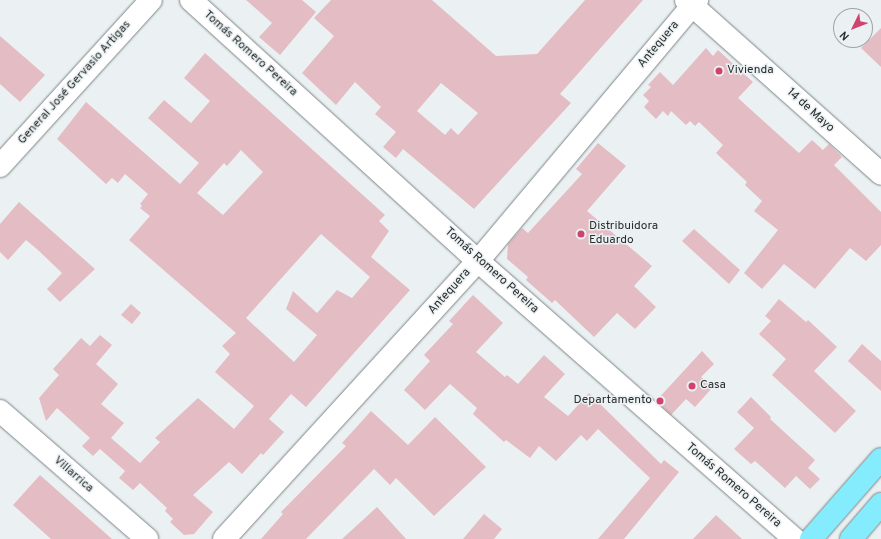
<!DOCTYPE html>
<meta charset="utf-8">
<style>
body{margin:0}
#map{position:relative;width:881px;height:539px;overflow:hidden;background:#ebf1f3;font-family:Overpass,sans-serif}
div>[style]{position:absolute}
.building>*{inset:0;background:#e4bcc3}
.roads{filter:drop-shadow(0 0 1px #7e8485) drop-shadow(0 0 1px #7e8485)}
.minor>*{height:22px;margin:-11px;padding:0 11px;transform-origin:11px;border-radius:11px;background:#fff}
.major>*{height:22px;margin:-11px;padding:0 11px;transform-origin:11px;border-radius:11px;background:#85ecfe}
.dots>*{width:11px;height:11px;translate:-50% -50%;box-sizing:border-box;border:2px solid #ebf1f3;border-radius:50%}
span{translate:-50% -50%;white-space:nowrap;text-align:center;line-height:1.15;-webkit-text-stroke:3px #ebf1f3;paint-order:stroke}
.street-label{font-size:12px;color:#2a2d2d}
.poi-label{font-size:12px;color:#2a2d2d}
.left{translate:0 -50%;text-align:left}
.right{translate:-100% -50%;text-align:right}
.north{position:absolute;left:833px;top:8px;width:40px;height:40px;box-sizing:border-box;background:#ebf1f3;border:1px solid #9ea3a4;border-radius:50%;rotate:227deg;font-size:11px;font-weight:700;line-height:16px;text-align:center;color:#2a2d2d}
.north::after{content:'';display:block;margin:auto;width:14px;height:18px;background:#d1436e;clip-path:polygon(50% 0,100% 100%,50% 72%,0 100%)}
</style>
<div id="map">
<div class="building">
<div style="clip-path:polygon(246px 0,302px 0,316px 12px,280px 55px,259px 37px,272px 23px)"></div>
<div style="clip-path:polygon(evenodd,331px 0,432px 0,496px 56px,537px 54px,585px 0,643px 0,560px 94px,571px 103px,474px 209px,403px 149px,396px 158px,383px 147px,396px 132px,375px 114px,381px 107px,355px 82px,336px 105px,302px 73px,334px 36px,314px 18px,331px 0,441px 83px,478px 113px,458px 135px,451px 128px,445px 135px,417px 111px,441px 83px)"></div>
<div style="clip-path:polygon(881px 28px,881px 67px,861px 48px)"></div>
<div style="clip-path:polygon(0 36px,45px 75px,20px 102px,0 84px)"></div>
<div style="clip-path:polygon(706px 48px,713px 56px,718px 50px,753px 82px,738px 98px,799px 153px,812px 140px,823px 150px,829px 144px,842px 157px,834px 165px,881px 212px,881px 245px,866px 261px,850px 248px,815px 289px,784px 264px,762px 289px,744px 273px,778px 230px,754px 211px,762px 201px,745px 185px,747px 182px,716px 153px,723px 145px,699px 122px,695px 126px,690px 121px,686px 125px,671px 111px,668px 116px,663px 111px,656px 119px,644px 107px,649px 101px,643px 95px,651px 87px,648px 85px,660px 72px,673px 85px)"></div>
<div style="clip-path:polygon(evenodd,205px 53px,385px 215px,379px 221px,389px 231px,371px 257px,410px 290px,306px 407px,291px 394px,269px 419px,284px 432px,263px 455px,261px 453px,242px 474px,229px 462px,193px 495px,213px 512px,194px 534px,184px 535px,170px 522px,173px 519px,165px 511px,167px 508px,140px 483px,133px 490px,119px 478px,125px 471px,100px 449px,93px 456px,82px 446px,90px 438px,57px 408px,46px 421px,39px 398px,59px 375px,53px 369px,81px 338px,90px 346px,100px 335px,112px 345px,96px 364px,118px 384px,101px 404px,124px 423px,111px 438px,140px 463px,160px 442px,155px 438px,198px 398px,234px 429px,254px 406px,215px 372px,230px 354px,222px 346px,236px 333px,129px 240px,150px 216px,140px 208px,142px 206px,140px 204px,148px 194px,125px 174px,118px 183px,112px 178px,106px 184px,57px 139px,86px 102px,180px 184px,199px 163px,148px 118px,164px 100px,191px 123px,210px 101px,184px 78px,205px 53px,241px 150px,263px 172px,223px 215px,197px 193px,224px 163px,227px 166px,241px 150px,205px 53px,321px 234px,370px 277px,352px 298px,337px 290px,317px 313px,293px 291px,286px 309px,317px 335px,294px 362px,246px 318px,321px 234px)"></div>
<div style="clip-path:polygon(598px 143px,626px 166px,587px 211px,652px 266px,634px 286px,656px 307px,635px 329px,617px 313px,594px 337px,555px 300px,552px 303px,526px 280px,528px 277px,507px 259px,508px 244px,522px 228px,528px 233px,582px 174px,576px 169px)"></div>
<div style="clip-path:polygon(19px 202px,95px 269px,60px 302px,47px 289px,62px 273px,38px 250px,26px 240px,8px 260px,0 252px,0 224px)"></div>
<div style="clip-path:polygon(694px 229px,740px 270px,729px 284px,682px 241px)"></div>
<div style="clip-path:polygon(473px 295px,503px 323px,476px 352px,505px 377px,507px 375px,518px 384px,544px 355px,565px 374px,544px 397px,568px 416px,589px 393px,661px 464px,664px 460px,679px 472px,624px 539px,598px 539px,650px 478px,598px 429px,587px 441px,581px 435px,556px 461px,539px 446px,530px 458px,506px 440px,504px 442px,473px 414px,477px 408px,450px 384px,425px 410px,404px 390px,430px 361px,424px 355px,453px 324px,449px 321px)"></div>
<div style="clip-path:polygon(779px 299px,806px 322px,808px 320px,837px 347px,814px 371px,856px 411px,835px 433px,772px 375px,786px 359px,759px 334px,771px 321px,765px 316px)"></div>
<div style="clip-path:polygon(131px 304px,141px 313px,132px 324px,121px 315px)"></div>
<div style="clip-path:polygon(862px 344px,881px 361px,881px 391px,848px 361px)"></div>
<div style="clip-path:polygon(702px 351px,714px 364px,701px 377px,713px 387px,695px 407px,686px 399px,671px 415px,656px 401px)"></div>
<div style="clip-path:polygon(751px 397px,771px 417px,770px 419px,815px 460px,808px 468px,820px 479px,810px 489px,796px 476px,785px 488px,755px 461px,751px 464px,734px 449px,754px 428px,737px 412px)"></div>
<div style="clip-path:polygon(371px 411px,408px 445px,435px 417px,486px 467px,434px 516px,396px 478px,390px 485px,374px 469px,306px 539px,261px 539px,283px 514px,281px 512px,346px 446px,342px 443px)"></div>
<div style="clip-path:polygon(40px 475px,86px 516px,112px 539px,51px 539px,13px 505px)"></div>
<div style="clip-path:polygon(377px 507px,406px 539px,342px 539px)"></div>
<div style="clip-path:polygon(484px 514px,502px 529px,494px 539px,463px 539px)"></div>
<div style="clip-path:polygon(716px 515px,742px 539px,693px 539px)"></div>
</div>
<div class="roads">
<div class="minor">
<div style="left:191px;top:0;width:388px;rotate:42.3deg"></div>
<div style="left:478px;top:261px;width:421px;rotate:41.3deg"></div>
<div style="left:686px;top:0;width:261px;rotate:41.7deg"></div>
<div style="left:0;top:166px;width:224px;rotate:-47.7deg"></div>
<div style="left:0;top:411px;width:195px;rotate:41deg"></div>
<div style="left:224px;top:539px;width:377px;rotate:-47.6deg"></div>
<div style="left:478px;top:261px;width:341px;rotate:-50deg"></div>
</div>
<div class="major">
<div style="left:811px;top:539px;width:106px;rotate:-48.8deg"></div>
<div style="left:851px;top:539px;width:46px;rotate:-49.4deg"></div>
</div>
</div>
<div class="dots">
<div style="left:719px;top:71px;background:#d1436e"></div>
<div style="left:581px;top:234px;background:#d1436e"></div>
<div style="left:692px;top:386px;background:#d1436e"></div>
<div style="left:660px;top:401px;background:#d1436e"></div>
</div>
<div class="street-label">
<span style="left:659px;top:45px;rotate:-50deg">Antequera</span>
<span style="left:250px;top:54px;rotate:42deg">Tomás Romero Pereira</span>
<span style="left:75px;top:83px;rotate:-48deg">General José Gervasio Artigas</span>
<span style="left:810px;top:111px;rotate:42deg">14 de Mayo</span>
<span style="left:491px;top:271px;rotate:42deg">Tomás Romero Pereira</span>
<span style="left:450px;top:292px;rotate:-48deg">Antequera</span>
<span style="left:73px;top:475px;rotate:41deg">Villarrica</span>
<span style="left:733px;top:486px;rotate:41deg">Tomás Romero Pereira</span>
</div>
<div class="poi-label">
<span class="left" style="left:727px;top:71px">Vivienda</span>
<span class="left" style="left:589px;top:234px">Distribuidora<br>Eduardo</span>
<span class="left" style="left:700px;top:386px">Casa</span>
<span class="right" style="left:652px;top:401px">Departamento</span>
</div>
<div class="north">N</div>
</div>
